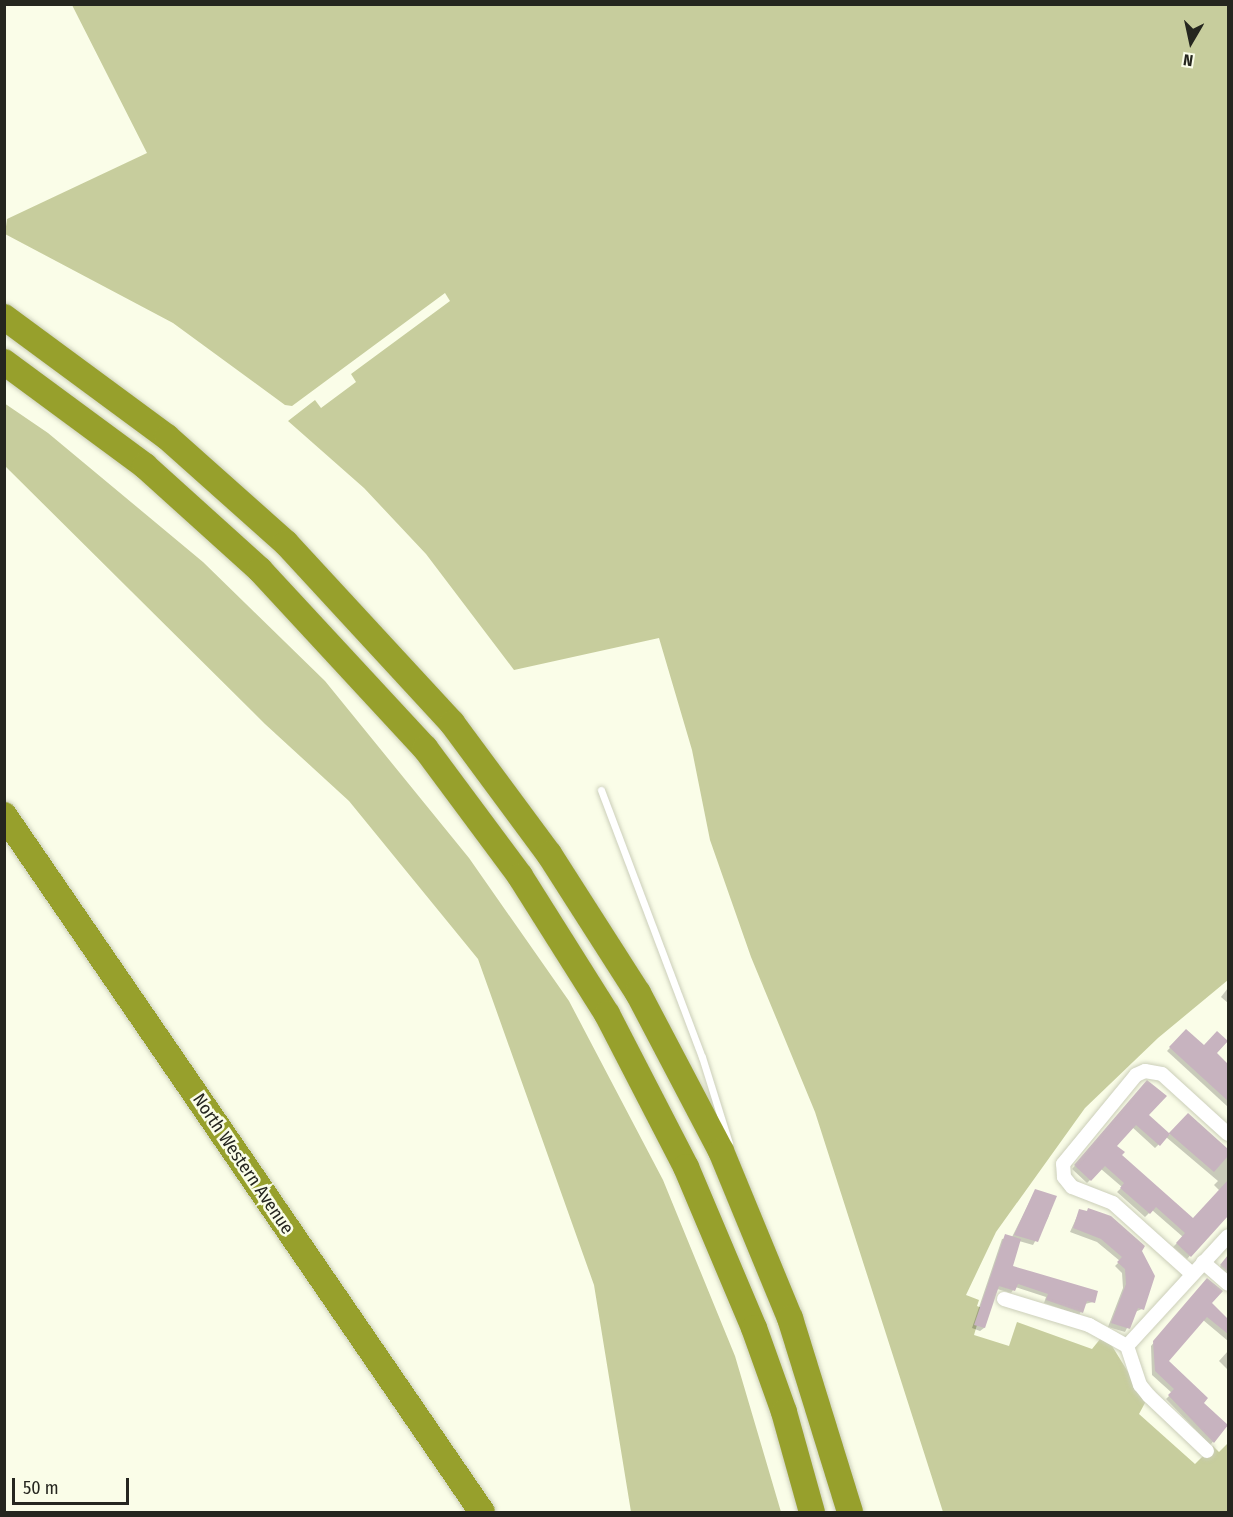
<!DOCTYPE html>
<style>
body{margin:0}
#map{position:relative;width:1233px;height:1517px;overflow:hidden;background:#fafde8;font-family:"Fira Sans Condensed",sans-serif}
div>[style]{position:absolute}
.green>*{inset:0;background:#c7cd9d}
.shadow>*{inset:0;background:#0003}
.building>*{inset:0;background:#c7b3bf}
.roads{filter:drop-shadow(0 0 2px #cbceb9) drop-shadow(0 0 2px #cbceb9)}
.lane>*{height:7px;margin:-3.5px;padding:0 3.5px;transform-origin:3.5px;border-radius:3.5px;background:#fff}
.street>*{height:14px;margin:-7px;padding:0 7px;transform-origin:7px;border-radius:7px;background:#fff}
.highway>*{height:26px;margin:-13px;padding:0 13px;transform-origin:13px;border-radius:13px;background:#97a02c}
span{translate:-50% -50%;white-space:nowrap;text-align:center;line-height:1.15;-webkit-text-stroke:5px #fafde8;paint-order:stroke}
.street-label{font-size:18px;color:#25261f}
.frame{position:absolute;inset:0;border:6px solid #25261f;pointer-events:none}
.north{position:absolute;left:1161px;top:12px;width:60px;height:60px;-webkit-text-stroke:4px #fafde8;paint-order:stroke;rotate:189deg;font-size:16px;font-weight:700;line-height:24px;text-align:center;color:#25261f}
.north::after{content:'';display:block;margin:auto;width:21px;height:27px;background:#25261f;clip-path:polygon(50% 0,100% 100%,50% 72%,0 100%)}
.scale{position:absolute;left:12px;top:1478px;width:117px;height:27px;box-sizing:border-box;border:3px solid #25261f;border-top:0;padding-left:8px;font-size:18px;line-height:21px;white-space:nowrap;color:#25261f;-webkit-text-stroke:4px #fafde8;paint-order:stroke}
</style>
<div id="map">
<div class="green">
<div style="clip-path:polygon(72px 5px,1228px 5px,1228px 980px,1158px 1038px,1085px 1108px,996px 1232px,966px 1295px,979px 1300px,977px 1306px,982px 1308px,974px 1335px,1009px 1346px,1017px 1322px,1092px 1349px,1101px 1338px,1112px 1346px,1146px 1401px,1139px 1414px,1195px 1464px,1213px 1446px,1219px 1452px,1228px 1443px,1228px 1512px,943px 1512px,815px 1112px,751px 957px,710px 840px,692px 750px,659px 638px,514px 670px,426px 554px,364px 488px,288px 421px,315px 400px,321px 408px,356px 382px,351px 374px,450px 301px,445px 293px,292px 406px,285px 405px,173px 323px,5px 234px,7px 219px,147px 153px)"></div>
<div style="clip-path:polygon(4px 403px,48px 433px,203px 562px,325px 681px,469px 858px,569px 1001px,663px 1180px,735px 1356px,781px 1512px,631px 1512px,594px 1285px,478px 959px,349px 801px,265px 724px,5px 466px)"></div>
</div>
<div class="shadow">
<div style="clip-path:polygon(1228px 988px,1228px 1003px,1221px 997px)"></div>
<div style="clip-path:polygon(1186px 1031px,1228px 1066px,1228px 1107px,1167px 1051px)"></div>
<div style="clip-path:polygon(evenodd,1144px 1086px,1147px 1116px,1169px 1135px,1188px 1115px,1228px 1151px,1228px 1213px,1187px 1259px,1173px 1247px,1183px 1237px,1152px 1210px,1145px 1217px,1117px 1192px,1122px 1187px,1101px 1169px,1087px 1183px,1072px 1169px,1144px 1086px,1132px 1127px,1155px 1148px,1166px 1137px,1218px 1181px,1214px 1185px,1220px 1191px,1193px 1220px,1120px 1156px,1115px 1146px,1132px 1127px)"></div>
<div style="clip-path:polygon(1035px 1191px,1055px 1197px,1048px 1218px,1033px 1245px,1019px 1241px,1011px 1267px,1093px 1302px,1085px 1304px,1079px 1315px,1044px 1303px,1046px 1297px,1015px 1287px,1011px 1293px,997px 1289px,984px 1328px,980px 1331px,972px 1328px,1002px 1239px,1012px 1237px)"></div>
<div style="clip-path:polygon(1080px 1210px,1140px 1250px,1142px 1309px,1135px 1312px,1125px 1332px,1108px 1327px,1123px 1288px,1122px 1273px,1115px 1266px,1120px 1261px,1097px 1242px,1070px 1232px)"></div>
<div style="clip-path:polygon(1228px 1258px,1228px 1279px,1218px 1269px)"></div>
<div style="clip-path:polygon(1204px 1283px,1210px 1303px,1228px 1321px,1228px 1341px,1203px 1320px,1166px 1361px,1202px 1403px,1227px 1426px,1210px 1445px,1166px 1399px,1172px 1393px,1152px 1375px,1151px 1346px)"></div>
<div style="clip-path:polygon(1228px 1351px,1228px 1370px,1219px 1361px)"></div>
</div>
<div class="building">
<div style="clip-path:polygon(1186px 1029px,1204px 1045px,1217px 1031px,1228px 1041px,1217px 1053px,1228px 1064px,1228px 1101px,1169px 1047px)"></div>
<div style="clip-path:polygon(1147px 1080px,1167px 1096px,1149px 1115px,1169px 1133px,1188px 1113px,1228px 1149px,1228px 1156px,1214px 1172px,1170px 1134px,1160px 1146px,1136px 1125px,1117px 1146px,1125px 1152px,1122px 1155px,1193px 1218px,1228px 1180px,1228px 1216px,1191px 1257px,1176px 1243px,1185px 1233px,1156px 1207px,1150px 1214px,1120px 1188px,1124px 1183px,1105px 1166px,1091px 1181px,1074px 1165px)"></div>
<div style="clip-path:polygon(1035px 1189px,1057px 1196px,1038px 1242px,1014px 1235px)"></div>
<div style="clip-path:polygon(1088px 1208px,1111px 1216px,1145px 1246px,1142px 1251px,1155px 1276px,1144px 1310px,1138px 1308px,1130px 1329px,1111px 1323px,1126px 1284px,1125px 1269px,1117px 1262px,1122px 1257px,1101px 1239px,1073px 1228px,1079px 1209px,1087px 1211px)"></div>
<div style="clip-path:polygon(1005px 1234px,1021px 1239px,1013px 1266px,1098px 1291px,1095px 1303px,1087px 1301px,1083px 1313px,1046px 1300px,1048px 1294px,1018px 1284px,1015px 1291px,999px 1286px,985px 1328px,974px 1325px)"></div>
<div style="clip-path:polygon(1228px 1255px,1228px 1272px,1220px 1265px)"></div>
<div style="clip-path:polygon(1207px 1278px,1223px 1291px,1212px 1303px,1228px 1319px,1228px 1334px,1207px 1317px,1169px 1361px,1208px 1398px,1204px 1403px,1228px 1425px,1214px 1443px,1168px 1395px,1174px 1389px,1155px 1371px,1153px 1341px)"></div>
</div>
<div class="roads">
<div class="lane">
<div style="left:601px;top:790px;width:285px;rotate:69.3deg"></div>
<div style="left:702px;top:1057px;width:90px;rotate:72.6deg"></div>
</div>
<div class="street">
<div style="left:1203px;top:1262px;width:33px;rotate:41deg"></div>
<div style="left:1192px;top:1274px;width:106px;rotate:-138.1deg"></div>
<div style="left:1113px;top:1203px;width:44px;rotate:-158.7deg"></div>
<div style="left:1072px;top:1187px;width:13px;rotate:-129deg"></div>
<div style="left:1064px;top:1177px;width:13px;rotate:-94deg"></div>
<div style="left:1063px;top:1164px;width:115px;rotate:-50.6deg"></div>
<div style="left:1136px;top:1075px;width:10px;rotate:-24deg"></div>
<div style="left:1145px;top:1071px;width:17px;rotate:10deg"></div>
<div style="left:1162px;top:1074px;width:89px;rotate:42.3deg"></div>
<div style="left:1004px;top:1299px;width:89px;rotate:17deg"></div>
<div style="left:1089px;top:1325px;width:43px;rotate:28.9deg"></div>
<div style="left:1207px;top:1451px;width:80px;rotate:-136.5deg"></div>
<div style="left:1149px;top:1396px;width:14px;rotate:-129deg"></div>
<div style="left:1140px;top:1385px;width:41px;rotate:-108.4deg"></div>
<div style="left:1127px;top:1346px;width:149px;rotate:-47.4deg"></div>
</div>
<div class="highway">
<div style="left:4px;top:317px;width:202px;rotate:36.4deg"></div>
<div style="left:167px;top:437px;width:159px;rotate:41.7deg"></div>
<div style="left:286px;top:543px;width:245px;rotate:47.3deg"></div>
<div style="left:452px;top:723px;width:163px;rotate:53.5deg"></div>
<div style="left:549px;top:854px;width:165px;rotate:57.4deg"></div>
<div style="left:638px;top:993px;width:178px;rotate:62.3deg"></div>
<div style="left:721px;top:1151px;width:181px;rotate:67.6deg"></div>
<div style="left:790px;top:1318px;width:203px;rotate:72.8deg"></div>
<div style="left:4px;top:362px;width:175px;rotate:36.4deg"></div>
<div style="left:145px;top:466px;width:155px;rotate:42.1deg"></div>
<div style="left:260px;top:570px;width:243px;rotate:47.2deg"></div>
<div style="left:425px;top:748px;width:159px;rotate:53.4deg"></div>
<div style="left:520px;top:876px;width:163px;rotate:57.8deg"></div>
<div style="left:607px;top:1014px;width:172px;rotate:62.7deg"></div>
<div style="left:686px;top:1167px;width:175px;rotate:67.1deg"></div>
<div style="left:754px;top:1328px;width:89px;rotate:70.3deg"></div>
<div style="left:784px;top:1412px;width:104px;rotate:74.4deg"></div>
<div style="left:4px;top:815px;width:845px;rotate:55.56deg"></div>
</div>
</div>
<div class="street-label">
<span style="left:243px;top:1164px;rotate:56deg">North Western Avenue</span>
</div>
<div class="frame"></div>
<div class="north">N</div>
<div class="scale">50 m</div>
</div>
